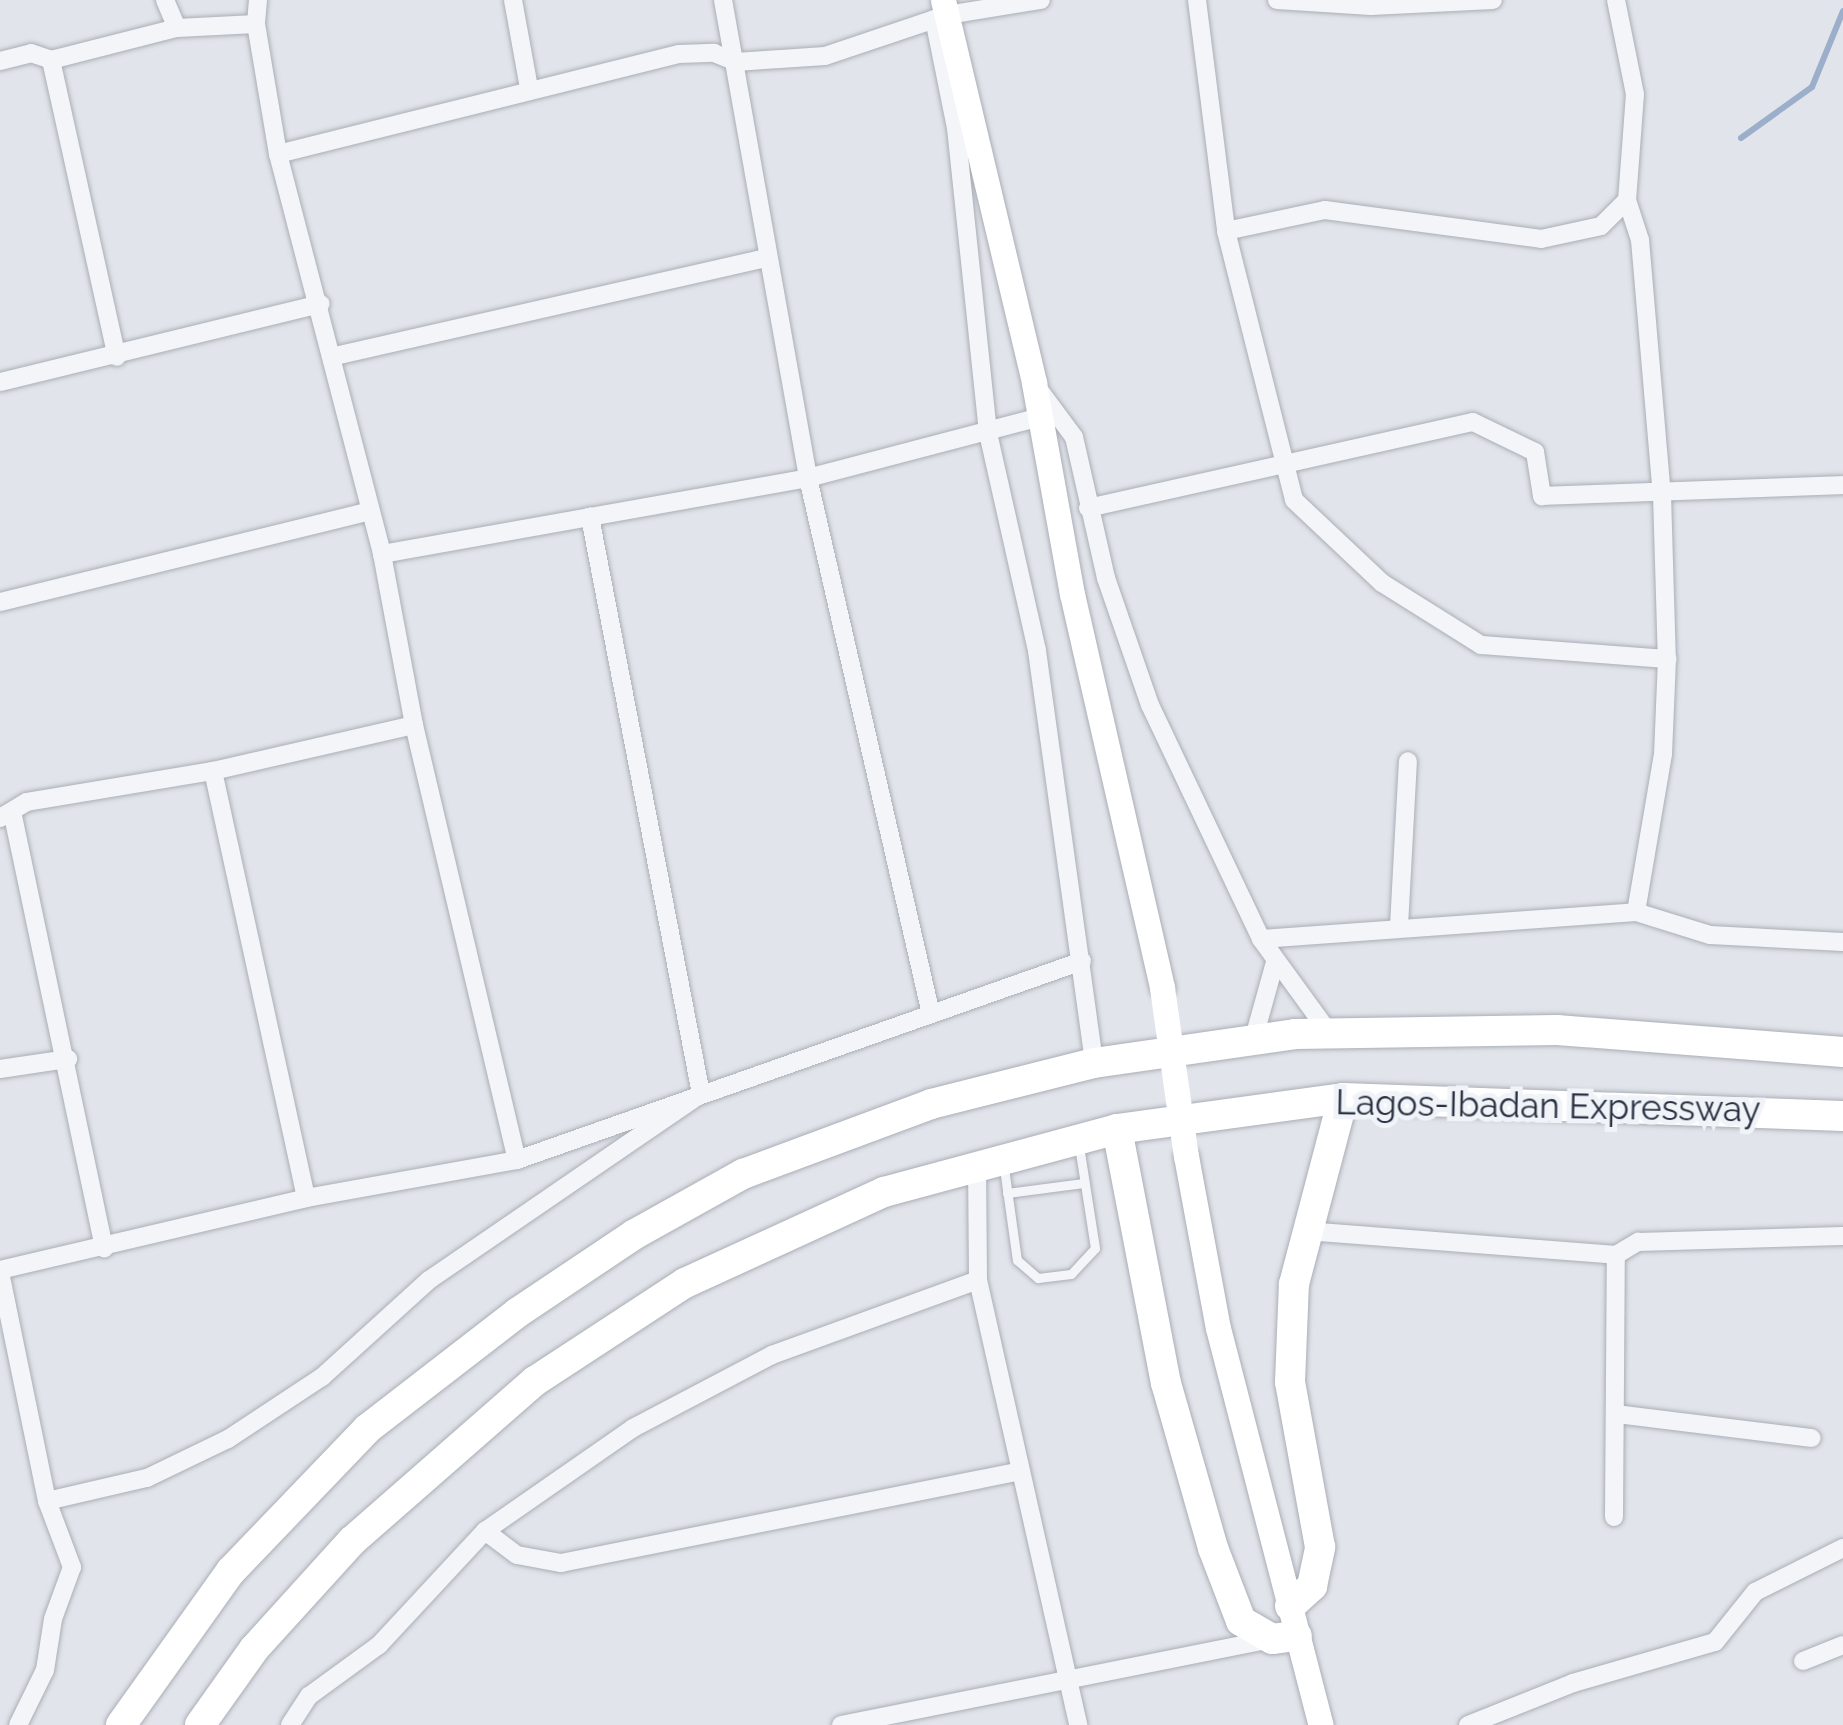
<!DOCTYPE html>
<style>
body{margin:0}
#map{position:relative;width:1843px;height:1725px;overflow:hidden;background:#e1e4ea;font-family:Raleway,sans-serif}
div>[style]{position:absolute}
.stream>*{height:6px;margin:-3px;padding:0 3px;transform-origin:3px;border-radius:3px;background:#9bafca}
.roads{filter:drop-shadow(0 0 2px #aaaeb7) drop-shadow(0 0 2px #aaaeb7)}
.service>*{height:9px;margin:-4.5px;padding:0 4.5px;transform-origin:4.5px;border-radius:4.5px;background:#f3f5f8}
.minor>*{height:18px;margin:-9px;padding:0 9px;transform-origin:9px;border-radius:9px;background:#f3f5f8}
.secondary>*{height:25px;margin:-12.5px;padding:0 12.5px;transform-origin:12.5px;border-radius:12.5px;background:#fff}
.motorway>*{height:30px;margin:-15px;padding:0 15px;transform-origin:15px;border-radius:15px;background:#fff}
.secondary-bridge>*{height:25px;margin:-12.5px;padding:0 12.5px;transform-origin:12.5px;border-radius:12.5px;background:#fff}
span{translate:-50% -50%;white-space:nowrap;text-align:center;line-height:1.15;-webkit-text-stroke:10px #f0f3f7;paint-order:stroke}
.street-label{font-size:35px;color:#293041}
</style>
<div id="map">
<div class="stream">
<div style="left:1741px;top:138px;width:87px;rotate:-35.7deg"></div>
<div style="left:1812px;top:87px;width:82px;rotate:-67.8deg"></div>
</div>
<div class="roads">
<div class="service">
<div style="left:1004px;top:1168px;width:93px;rotate:82deg"></div>
<div style="left:1017px;top:1260px;width:28px;rotate:41deg"></div>
<div style="left:1038px;top:1278px;width:33px;rotate:-7deg"></div>
<div style="left:1071px;top:1274px;width:35px;rotate:-47deg"></div>
<div style="left:1095px;top:1248px;width:103px;rotate:-98.9deg"></div>
<div style="left:1007px;top:1193px;width:77px;rotate:-7.5deg"></div>
</div>
<div class="minor">
<div style="left:165px;top:0;width:30px;rotate:67deg"></div>
<div style="left:258px;top:0;width:24px;rotate:95deg"></div>
<div style="left:256px;top:24px;width:132px;rotate:80.4deg"></div>
<div style="left:278px;top:154px;width:413px;rotate:75.4deg"></div>
<div style="left:382px;top:554px;width:174px;rotate:79.4deg"></div>
<div style="left:414px;top:725px;width:447px;rotate:76.7deg"></div>
<div style="left:513px;top:0;width:89px;rotate:79.7deg"></div>
<div style="left:723px;top:0;width:485px;rotate:79.9deg"></div>
<div style="left:808px;top:478px;width:550px;rotate:77.08deg"></div>
<div style="left:1197px;top:0;width:233px;rotate:82.8deg"></div>
<div style="left:1226px;top:231px;width:277px;rotate:75.8deg"></div>
<div style="left:1294px;top:500px;width:121px;rotate:43.3deg"></div>
<div style="left:1382px;top:583px;width:117px;rotate:32.1deg"></div>
<div style="left:1481px;top:645px;width:187px;rotate:4.3deg"></div>
<div style="left:1277px;top:0;width:94px;rotate:3.7deg"></div>
<div style="left:1371px;top:6px;width:122px;rotate:-2.8deg"></div>
<div style="left:1616px;top:0;width:96px;rotate:78.6deg"></div>
<div style="left:1635px;top:94px;width:106px;rotate:94.3deg"></div>
<div style="left:1627px;top:200px;width:42px;rotate:72deg"></div>
<div style="left:1640px;top:240px;width:256px;rotate:85.1deg"></div>
<div style="left:1662px;top:495px;width:164px;rotate:88.3deg"></div>
<div style="left:1667px;top:659px;width:95px;rotate:92.4deg"></div>
<div style="left:1663px;top:754px;width:160px;rotate:99.7deg"></div>
<div style="left:934px;top:19px;width:111px;rotate:78.6deg"></div>
<div style="left:956px;top:128px;width:307px;rotate:84deg"></div>
<div style="left:988px;top:433px;width:223px;rotate:77.3deg"></div>
<div style="left:1037px;top:651px;width:416px;rotate:82.1deg"></div>
<div style="left:51px;top:60px;width:304px;rotate:77.5deg"></div>
<div style="left:0;top:61px;width:32px;rotate:-14deg"></div>
<div style="left:31px;top:53px;width:21px;rotate:19deg"></div>
<div style="left:51px;top:60px;width:130px;rotate:-14.3deg"></div>
<div style="left:177px;top:28px;width:79px;rotate:-2.9deg"></div>
<div style="left:278px;top:154px;width:413px;rotate:-14deg"></div>
<div style="left:679px;top:54px;width:35px;rotate:-2deg"></div>
<div style="left:714px;top:53px;width:24px;rotate:22deg"></div>
<div style="left:736px;top:62px;width:89px;rotate:-3.9deg"></div>
<div style="left:825px;top:56px;width:129px;rotate:-18.6deg"></div>
<div style="left:947px;top:15px;width:95px;rotate:-9.1deg"></div>
<div style="left:1226px;top:231px;width:101px;rotate:-12deg"></div>
<div style="left:1325px;top:210px;width:218px;rotate:7.6deg"></div>
<div style="left:1541px;top:239px;width:61px;rotate:-12.2deg"></div>
<div style="left:1601px;top:226px;width:37px;rotate:-45deg"></div>
<div style="left:335px;top:356px;width:442px;rotate:-12.8deg"></div>
<div style="left:0;top:382px;width:330px;rotate:-13.7deg"></div>
<div style="left:1034px;top:383px;width:67px;rotate:53.5deg"></div>
<div style="left:1074px;top:437px;width:145px;rotate:77.2deg"></div>
<div style="left:1106px;top:578px;width:134px;rotate:70.9deg"></div>
<div style="left:1150px;top:705px;width:259px;rotate:64.6deg"></div>
<div style="left:1261px;top:939px;width:117px;rotate:54deg"></div>
<div style="left:1088px;top:508px;width:394px;rotate:-12.6deg"></div>
<div style="left:1473px;top:422px;width:69px;rotate:25.8deg"></div>
<div style="left:1535px;top:452px;width:45px;rotate:81deg"></div>
<div style="left:1542px;top:496px;width:301px;rotate:-2.1deg"></div>
<div style="left:382px;top:554px;width:433px;rotate:-10.1deg"></div>
<div style="left:808px;top:478px;width:240px;rotate:-14.7deg"></div>
<div style="left:0;top:602px;width:381px;rotate:-13.8deg"></div>
<div style="left:213px;top:771px;width:437px;rotate:77.7deg"></div>
<div style="left:13px;top:816px;width:442px;rotate:78.1deg"></div>
<div style="left:0;top:818px;width:31px;rotate:-31deg"></div>
<div style="left:27px;top:802px;width:189px;rotate:-9.5deg"></div>
<div style="left:213px;top:771px;width:206px;rotate:-12.9deg"></div>
<div style="left:1399px;top:926px;width:165px;rotate:-86.9deg"></div>
<div style="left:1261px;top:939px;width:376px;rotate:-4.1deg"></div>
<div style="left:1636px;top:912px;width:77px;rotate:17.3deg"></div>
<div style="left:1710px;top:935px;width:133px;rotate:3deg"></div>
<div style="left:1253px;top:1041px;width:82px;rotate:-74.4deg"></div>
<div style="left:0;top:1069px;width:69px;rotate:-8.4deg"></div>
<div style="left:977px;top:1163px;width:117px;rotate:89.5deg"></div>
<div style="left:978px;top:1280px;width:456px;rotate:77.3deg"></div>
<div style="left:1306px;top:1231px;width:311px;rotate:4.4deg"></div>
<div style="left:1616px;top:1255px;width:26px;rotate:-31deg"></div>
<div style="left:1638px;top:1242px;width:205px;rotate:-1.7deg"></div>
<div style="left:0;top:1270px;width:314px;rotate:-13.2deg"></div>
<div style="left:306px;top:1198px;width:214px;rotate:-10.2deg"></div>
<div style="left:517px;top:1160px;width:599px;rotate:-19.4deg"></div>
<div style="left:0;top:1272px;width:234px;rotate:78.4deg"></div>
<div style="left:47px;top:1501px;width:71px;rotate:69.3deg"></div>
<div style="left:72px;top:1567px;width:55px;rotate:110.1deg"></div>
<div style="left:53px;top:1619px;width:52px;rotate:98.9deg"></div>
<div style="left:45px;top:1670px;width:61px;rotate:116.1deg"></div>
<div style="left:1616px;top:1414px;width:197px;rotate:7deg"></div>
<div style="left:47px;top:1501px;width:103px;rotate:-13deg"></div>
<div style="left:147px;top:1478px;width:90px;rotate:-25.7deg"></div>
<div style="left:228px;top:1439px;width:113px;rotate:-33.4deg"></div>
<div style="left:322px;top:1377px;width:144px;rotate:-42.2deg"></div>
<div style="left:429px;top:1280px;width:330px;rotate:-34.4deg"></div>
<div style="left:701px;top:1094px;width:588px;rotate:-100.89deg"></div>
<div style="left:1614px;top:1517px;width:262px;rotate:-89.6deg"></div>
<div style="left:485px;top:1531px;width:40px;rotate:37deg"></div>
<div style="left:517px;top:1555px;width:45px;rotate:10.3deg"></div>
<div style="left:561px;top:1563px;width:468px;rotate:-11.3deg"></div>
<div style="left:1803px;top:1661px;width:43px;rotate:-21.8deg"></div>
<div style="left:290px;top:1725px;width:35px;rotate:-57deg"></div>
<div style="left:309px;top:1696px;width:87px;rotate:-36.1deg"></div>
<div style="left:379px;top:1645px;width:156px;rotate:-47.1deg"></div>
<div style="left:485px;top:1531px;width:180px;rotate:-34.8deg"></div>
<div style="left:633px;top:1428px;width:157px;rotate:-27.7deg"></div>
<div style="left:772px;top:1355px;width:219px;rotate:-20deg"></div>
<div style="left:841px;top:1725px;width:439px;rotate:-11.3deg"></div>
<div style="left:1468px;top:1725px;width:113px;rotate:-21.8deg"></div>
<div style="left:1573px;top:1683px;width:148px;rotate:-16.1deg"></div>
<div style="left:1715px;top:1642px;width:64px;rotate:-51.3deg"></div>
<div style="left:1755px;top:1592px;width:98px;rotate:-26.6deg"></div>
</div>
<div class="secondary">
<div style="left:943px;top:0;width:394px;rotate:76.6deg"></div>
<div style="left:1034px;top:383px;width:214px;rotate:79.8deg"></div>
<div style="left:1072px;top:594px;width:404px;rotate:77.1deg"></div>
<div style="left:1186px;top:1156px;width:175px;rotate:79.5deg"></div>
<div style="left:1218px;top:1328px;width:410px;rotate:75.5deg"></div>
</div>
<div class="motorway">
<div style="left:1117px;top:1129px;width:259px;rotate:79.1deg"></div>
<div style="left:1166px;top:1383px;width:172px;rotate:74.1deg"></div>
<div style="left:1213px;top:1548px;width:78px;rotate:69deg"></div>
<div style="left:1241px;top:1621px;width:36px;rotate:30deg"></div>
<div style="left:1272px;top:1639px;width:25px;rotate:-7deg"></div>
<div style="left:1290px;top:1606px;width:30px;rotate:-42deg"></div>
<div style="left:1312px;top:1586px;width:40px;rotate:-78deg"></div>
<div style="left:1320px;top:1547px;width:168px;rotate:-100.3deg"></div>
<div style="left:1290px;top:1382px;width:98px;rotate:-87.7deg"></div>
<div style="left:1294px;top:1284px;width:192px;rotate:-75.2deg"></div>
<div style="left:121px;top:1725px;width:189px;rotate:-54.5deg"></div>
<div style="left:231px;top:1571px;width:197px;rotate:-46.2deg"></div>
<div style="left:367px;top:1429px;width:190px;rotate:-37.7deg"></div>
<div style="left:517px;top:1313px;width:142px;rotate:-33.8deg"></div>
<div style="left:635px;top:1234px;width:124px;rotate:-29.1deg"></div>
<div style="left:743px;top:1174px;width:201px;rotate:-20.4deg"></div>
<div style="left:931px;top:1104px;width:168px;rotate:-14.1deg"></div>
<div style="left:1094px;top:1063px;width:203px;rotate:-8.2deg"></div>
<div style="left:1295px;top:1034px;width:262px;rotate:-0.9deg"></div>
<div style="left:1557px;top:1030px;width:287px;rotate:4.4deg"></div>
<div style="left:200px;top:1725px;width:93px;rotate:-54.6deg"></div>
<div style="left:254px;top:1649px;width:146px;rotate:-47.8deg"></div>
<div style="left:352px;top:1541px;width:243px;rotate:-41.2deg"></div>
<div style="left:535px;top:1381px;width:179px;rotate:-33.2deg"></div>
<div style="left:685px;top:1283px;width:219px;rotate:-24.6deg"></div>
<div style="left:884px;top:1192px;width:241px;rotate:-15.1deg"></div>
<div style="left:1117px;top:1129px;width:228px;rotate:-7.8deg"></div>
<div style="left:1343px;top:1098px;width:500px;rotate:2.06deg"></div>
</div>
</div>
<div class="secondary-bridge">
<div style="left:1162px;top:988px;width:170px;rotate:81.9deg"></div>
</div>
<div class="street-label">
<span style="left:1548px;top:1106px;rotate:1deg">Lagos-Ibadan Expressway</span>
</div>
</div>
